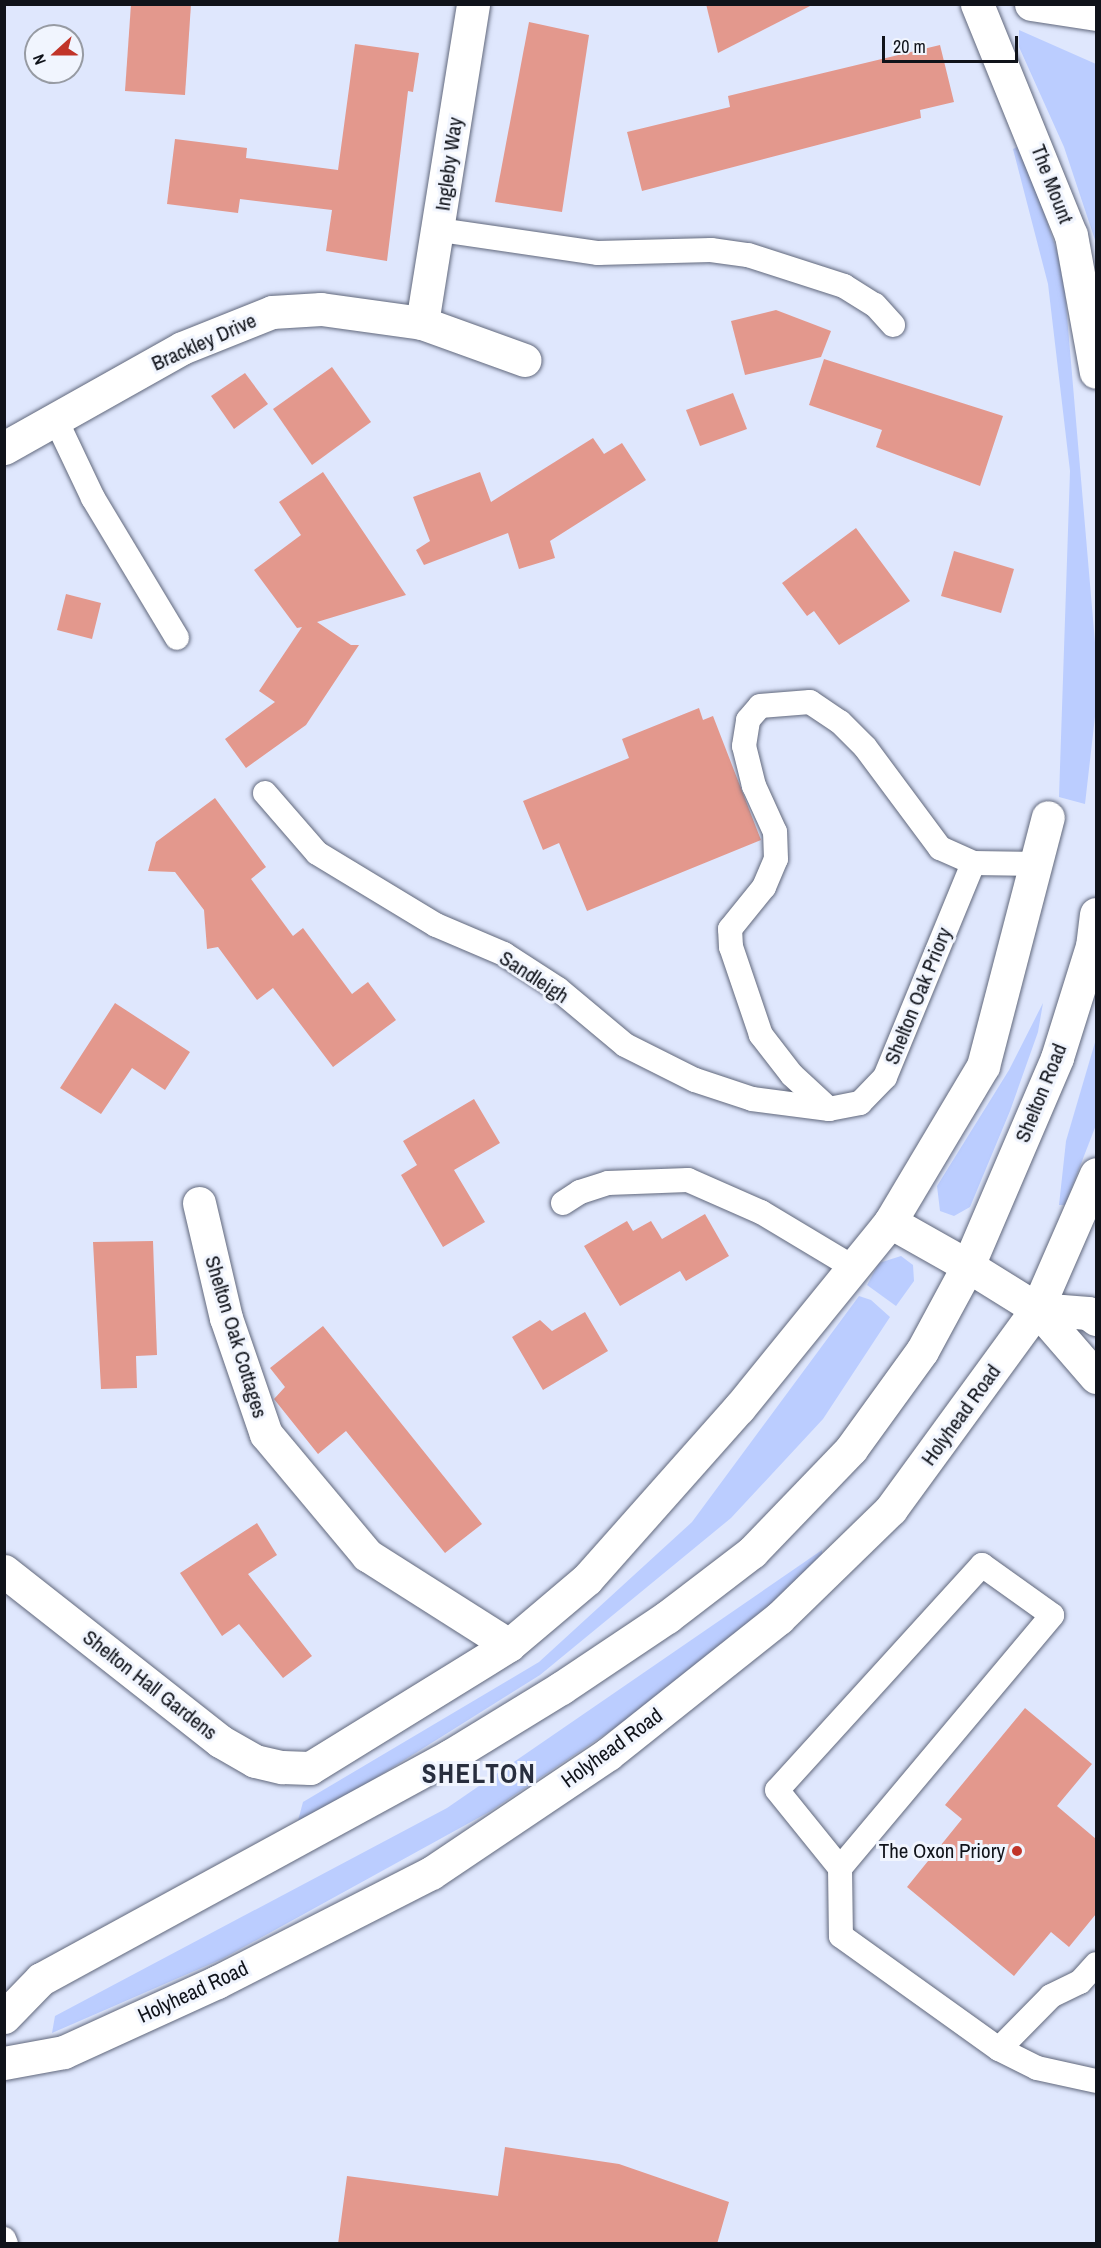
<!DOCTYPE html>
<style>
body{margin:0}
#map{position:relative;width:1101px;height:2248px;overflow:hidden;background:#dfe7fd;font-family:"Archivo Narrow",sans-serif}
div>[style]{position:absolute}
.green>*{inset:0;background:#bbcdff}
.building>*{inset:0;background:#e3988d}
.roads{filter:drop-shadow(0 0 2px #61687c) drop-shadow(0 0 2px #61687c)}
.service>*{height:24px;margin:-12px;padding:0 12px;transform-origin:12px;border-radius:12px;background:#fff}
.minor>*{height:33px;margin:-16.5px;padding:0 16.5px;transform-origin:16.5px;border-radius:16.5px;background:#fff}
.secondary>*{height:33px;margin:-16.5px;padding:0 16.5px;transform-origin:16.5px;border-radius:16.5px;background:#fff}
.primary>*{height:33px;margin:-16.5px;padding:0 16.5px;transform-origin:16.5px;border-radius:16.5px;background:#fff}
.dots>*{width:16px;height:16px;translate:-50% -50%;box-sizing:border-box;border:3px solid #f1f5fe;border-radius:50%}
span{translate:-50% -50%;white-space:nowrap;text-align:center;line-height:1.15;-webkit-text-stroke:6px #f1f5fe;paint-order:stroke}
.street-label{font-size:21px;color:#10131a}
.poi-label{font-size:21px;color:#10131a}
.right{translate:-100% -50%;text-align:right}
.district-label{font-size:27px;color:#282e3e;font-weight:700;letter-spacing:1.5px}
.frame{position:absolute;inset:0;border:6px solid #10131a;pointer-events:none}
.north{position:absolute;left:24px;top:24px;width:60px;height:60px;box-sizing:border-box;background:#f1f5fe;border:2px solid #979ba3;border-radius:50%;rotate:249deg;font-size:16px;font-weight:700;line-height:24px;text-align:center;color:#10131a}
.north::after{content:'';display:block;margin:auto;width:21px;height:27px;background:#c13429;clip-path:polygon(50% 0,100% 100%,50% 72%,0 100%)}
.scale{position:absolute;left:882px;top:36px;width:136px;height:27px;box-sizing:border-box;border:3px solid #10131a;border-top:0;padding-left:8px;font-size:18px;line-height:21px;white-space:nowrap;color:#10131a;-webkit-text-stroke:4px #f1f5fe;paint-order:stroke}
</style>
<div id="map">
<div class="green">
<div style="clip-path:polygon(1019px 30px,1096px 64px,1096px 243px,1064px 147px,1019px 47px)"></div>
<div style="clip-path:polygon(1021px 145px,1063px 269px,1096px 654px,1096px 708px,1085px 804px,1059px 797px,1070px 471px,1048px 284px,1013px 149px)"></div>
<div style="clip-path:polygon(1043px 1003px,1038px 1032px,1010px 1111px,970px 1207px,954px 1216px,940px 1211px,937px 1186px,1009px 1070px)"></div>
<div style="clip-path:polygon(1096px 1039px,1096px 1125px,1065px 1205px,1059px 1205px,1066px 1141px)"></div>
<div style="clip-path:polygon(901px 1256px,913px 1265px,914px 1281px,896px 1306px,867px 1285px,879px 1263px)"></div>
<div style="clip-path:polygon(859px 1296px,871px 1300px,890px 1317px,823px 1419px,731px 1518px,540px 1675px,296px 1828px,303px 1802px,539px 1662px,692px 1522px)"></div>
<div style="clip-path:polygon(822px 1550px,822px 1561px,736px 1637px,640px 1711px,489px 1812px,222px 1959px,52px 2033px,55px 2016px,447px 1808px)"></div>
</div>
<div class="building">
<div style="clip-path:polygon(131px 4px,191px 4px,185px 95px,125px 91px)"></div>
<div style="clip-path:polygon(706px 4px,814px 4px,718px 53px)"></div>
<div style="clip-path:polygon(529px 22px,589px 35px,562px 212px,495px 202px)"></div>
<div style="clip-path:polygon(355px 44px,419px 53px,413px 92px,408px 91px,387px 261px,326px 251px,332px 210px,240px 199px,238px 213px,167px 204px,175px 139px,247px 148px,246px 158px,338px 170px)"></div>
<div style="clip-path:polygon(940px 45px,954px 102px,920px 110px,921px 118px,642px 191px,627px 132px,730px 107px,728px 96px)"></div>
<div style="clip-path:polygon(776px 310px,831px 331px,821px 357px,745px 375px,731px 321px)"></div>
<div style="clip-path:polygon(824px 359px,1003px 416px,980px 486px,876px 447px,882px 430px,809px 405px)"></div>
<div style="clip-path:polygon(332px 367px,371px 422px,312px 465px,273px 409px)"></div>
<div style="clip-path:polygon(245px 373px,268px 404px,234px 429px,211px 396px)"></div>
<div style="clip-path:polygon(733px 393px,747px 429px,700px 446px,686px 410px)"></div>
<div style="clip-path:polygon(593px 438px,604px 454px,622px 443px,646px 480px,550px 541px,555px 558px,519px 569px,508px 533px,424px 565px,416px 550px,430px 541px,413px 497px,480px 472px,491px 502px)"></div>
<div style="clip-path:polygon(323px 472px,406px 595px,317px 622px,351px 645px,359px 645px,306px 725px,246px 768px,225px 739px,275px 702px,259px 691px,302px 627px,297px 628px,254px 570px,301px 535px,279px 502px)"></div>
<div style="clip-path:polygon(856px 528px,910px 601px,839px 645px,814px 611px,807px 616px,782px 583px)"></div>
<div style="clip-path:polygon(954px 551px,1014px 569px,1001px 613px,941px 596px)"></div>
<div style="clip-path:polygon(66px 594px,101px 603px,92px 639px,57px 630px)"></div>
<div style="clip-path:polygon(699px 708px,703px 720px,713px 716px,761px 840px,587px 911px,559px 843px,543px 850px,523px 801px,629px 758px,622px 739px)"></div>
<div style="clip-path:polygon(215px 798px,266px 867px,251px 879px,293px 936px,303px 928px,352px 994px,368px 982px,396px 1020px,333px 1067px,273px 988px,257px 1000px,218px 947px,207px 949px,204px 910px,175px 872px,148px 871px,156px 842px)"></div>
<div style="clip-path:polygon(115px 1003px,190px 1052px,165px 1090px,132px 1068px,101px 1114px,60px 1088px)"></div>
<div style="clip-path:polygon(474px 1099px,500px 1143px,454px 1170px,485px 1222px,443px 1247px,401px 1175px,417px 1165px,403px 1141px)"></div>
<div style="clip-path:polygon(705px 1214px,729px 1256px,686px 1281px,680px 1271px,620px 1306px,584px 1246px,627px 1221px,633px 1231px,651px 1221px,662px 1239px)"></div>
<div style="clip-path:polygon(153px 1241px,157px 1355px,136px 1356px,137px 1388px,101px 1389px,93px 1242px)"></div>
<div style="clip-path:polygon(585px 1312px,608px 1351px,543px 1390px,512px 1337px,540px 1320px,552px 1331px)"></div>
<div style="clip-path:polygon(323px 1326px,482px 1524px,445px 1553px,346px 1431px,318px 1454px,274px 1399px,285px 1387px,270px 1368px)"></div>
<div style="clip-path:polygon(257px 1523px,277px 1555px,248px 1574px,312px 1656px,283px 1678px,239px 1624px,222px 1636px,180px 1573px)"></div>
<div style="clip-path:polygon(1025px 1708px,1092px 1764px,1057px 1806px,1096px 1839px,1096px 1914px,1069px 1947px,1051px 1932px,1014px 1976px,907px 1887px,962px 1819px,945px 1805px)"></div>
<div style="clip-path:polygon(505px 2147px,619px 2164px,729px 2202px,717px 2244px,338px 2244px,347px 2176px,498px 2196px)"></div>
</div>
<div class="roads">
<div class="service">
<div style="left:440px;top:230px;width:160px;rotate:8.3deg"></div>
<div style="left:598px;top:253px;width:113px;rotate:-1.5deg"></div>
<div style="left:711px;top:250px;width:37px;rotate:8deg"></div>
<div style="left:748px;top:255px;width:101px;rotate:17.9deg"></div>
<div style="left:844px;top:286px;width:36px;rotate:32deg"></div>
<div style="left:875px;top:305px;width:27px;rotate:48deg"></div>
<div style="left:55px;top:418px;width:89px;rotate:64.6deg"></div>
<div style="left:93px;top:498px;width:163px;rotate:59deg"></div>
<div style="left:265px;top:793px;width:79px;rotate:49.1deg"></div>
<div style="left:317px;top:853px;width:139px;rotate:31.2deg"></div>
<div style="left:436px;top:925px;width:74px;rotate:23.1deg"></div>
<div style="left:504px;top:954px;width:64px;rotate:32.9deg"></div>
<div style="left:558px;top:989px;width:87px;rotate:39.9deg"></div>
<div style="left:625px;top:1045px;width:78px;rotate:26.6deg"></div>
<div style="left:695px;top:1080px;width:60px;rotate:18.4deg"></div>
<div style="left:752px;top:1099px;width:78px;rotate:7.4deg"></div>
<div style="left:829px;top:1109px;width:32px;rotate:-11deg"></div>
<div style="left:860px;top:1103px;width:36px;rotate:-46deg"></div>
<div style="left:885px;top:1077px;width:231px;rotate:-67.6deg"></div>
<div style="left:829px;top:1109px;width:50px;rotate:-137.4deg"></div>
<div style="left:792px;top:1075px;width:51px;rotate:-127.8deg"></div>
<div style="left:761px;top:1035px;width:93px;rotate:-108.8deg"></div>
<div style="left:731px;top:947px;width:18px;rotate:-93deg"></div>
<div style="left:730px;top:929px;width:54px;rotate:-51deg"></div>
<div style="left:764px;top:887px;width:30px;rotate:-67deg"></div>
<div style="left:776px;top:859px;width:27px;rotate:-92deg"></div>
<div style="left:775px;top:832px;width:51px;rotate:-114.5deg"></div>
<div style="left:754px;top:786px;width:41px;rotate:-104deg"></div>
<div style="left:744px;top:746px;width:26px;rotate:-81deg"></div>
<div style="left:748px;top:720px;width:18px;rotate:-49deg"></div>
<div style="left:760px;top:706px;width:50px;rotate:-4.6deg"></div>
<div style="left:810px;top:702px;width:36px;rotate:34deg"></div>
<div style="left:840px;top:722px;width:35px;rotate:45deg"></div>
<div style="left:865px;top:747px;width:126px;rotate:53.4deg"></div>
<div style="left:940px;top:848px;width:36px;rotate:24deg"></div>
<div style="left:973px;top:863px;width:66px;rotate:0.9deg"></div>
<div style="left:563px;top:1203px;width:20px;rotate:-33deg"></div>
<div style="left:580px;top:1192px;width:29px;rotate:-18deg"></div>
<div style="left:608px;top:1183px;width:80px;rotate:-2.1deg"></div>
<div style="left:688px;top:1180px;width:80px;rotate:23.7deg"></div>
<div style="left:761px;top:1212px;width:105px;rotate:31deg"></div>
<div style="left:840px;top:1868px;width:330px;rotate:-50deg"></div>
<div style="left:1052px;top:1615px;width:86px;rotate:-144.5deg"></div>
<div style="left:982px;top:1565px;width:304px;rotate:132.3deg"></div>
<div style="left:777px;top:1790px;width:100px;rotate:51.1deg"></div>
<div style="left:840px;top:1868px;width:68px;rotate:89.2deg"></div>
<div style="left:841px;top:1936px;width:194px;rotate:35.6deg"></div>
<div style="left:999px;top:2049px;width:42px;rotate:26.6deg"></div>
<div style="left:1037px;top:2068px;width:60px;rotate:12.4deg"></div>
<div style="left:999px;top:2049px;width:74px;rotate:-45.5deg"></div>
<div style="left:1051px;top:1996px;width:32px;rotate:-26deg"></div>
<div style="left:1080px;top:1982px;width:24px;rotate:-48deg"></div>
<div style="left:4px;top:2239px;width:5px;rotate:68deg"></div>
</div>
<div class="minor">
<div style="left:422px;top:323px;width:323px;rotate:-80.9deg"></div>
<div style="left:4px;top:448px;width:204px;rotate:-29.3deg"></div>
<div style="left:182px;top:348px;width:97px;rotate:-21.8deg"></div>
<div style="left:272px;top:312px;width:49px;rotate:-3.5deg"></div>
<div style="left:321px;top:309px;width:102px;rotate:7.9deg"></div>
<div style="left:422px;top:323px;width:109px;rotate:19.9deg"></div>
<div style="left:199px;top:1203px;width:118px;rotate:76.8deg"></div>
<div style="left:226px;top:1318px;width:123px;rotate:71deg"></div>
<div style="left:266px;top:1434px;width:158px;rotate:50.1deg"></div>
<div style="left:367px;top:1555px;width:168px;rotate:32.4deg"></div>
<div style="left:890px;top:1222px;width:90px;rotate:29.4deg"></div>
<div style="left:4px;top:1571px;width:275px;rotate:38.2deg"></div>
<div style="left:220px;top:1741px;width:40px;rotate:29.7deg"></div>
<div style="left:255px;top:1761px;width:28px;rotate:13deg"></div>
<div style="left:282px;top:1767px;width:28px;rotate:2deg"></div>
<div style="left:310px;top:1768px;width:234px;rotate:-31.7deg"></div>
<div style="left:509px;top:1645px;width:102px;rotate:-40.2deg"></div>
<div style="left:587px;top:1579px;width:229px;rotate:-48.4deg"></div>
<div style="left:739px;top:1408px;width:240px;rotate:-50.9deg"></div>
<div style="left:890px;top:1222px;width:182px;rotate:-59.2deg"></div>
<div style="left:983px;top:1066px;width:257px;rotate:-75.4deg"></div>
</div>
<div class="secondary">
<div style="left:4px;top:2017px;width:53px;rotate:-45.8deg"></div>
<div style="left:41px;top:1979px;width:466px;rotate:-28.6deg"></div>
<div style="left:450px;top:1756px;width:130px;rotate:-31.5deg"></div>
<div style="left:561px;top:1688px;width:128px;rotate:-33.8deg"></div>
<div style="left:667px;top:1617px;width:107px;rotate:-37.4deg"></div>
<div style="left:752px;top:1552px;width:143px;rotate:-46.1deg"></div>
<div style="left:851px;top:1449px;width:121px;rotate:-54.1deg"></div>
<div style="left:922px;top:1351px;width:97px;rotate:-61.6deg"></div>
<div style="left:4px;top:2063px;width:61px;rotate:-10.4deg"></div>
<div style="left:64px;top:2052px;width:168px;rotate:-24.6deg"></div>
<div style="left:217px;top:1982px;width:240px;rotate:-27deg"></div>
<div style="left:431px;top:1873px;width:213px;rotate:-33.9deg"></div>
<div style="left:608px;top:1754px;width:218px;rotate:-38.5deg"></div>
<div style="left:779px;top:1618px;width:156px;rotate:-44.2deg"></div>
<div style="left:891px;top:1509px;width:248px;rotate:-53.9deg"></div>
</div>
<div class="primary">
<div style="left:977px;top:4px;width:249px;rotate:67.9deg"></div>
<div style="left:1071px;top:235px;width:139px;rotate:79.7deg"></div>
<div style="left:1031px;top:4px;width:66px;rotate:8.7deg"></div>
<div style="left:1096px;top:914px;width:32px;rotate:97deg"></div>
<div style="left:1092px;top:946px;width:117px;rotate:107.4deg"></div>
<div style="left:1057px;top:1058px;width:226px;rotate:113.2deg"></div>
<div style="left:968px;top:1266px;width:81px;rotate:31.9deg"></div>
<div style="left:1037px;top:1309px;width:90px;rotate:49.1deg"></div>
<div style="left:1037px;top:1309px;width:147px;rotate:-66.4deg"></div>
<div style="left:1037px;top:1309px;width:51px;rotate:4.5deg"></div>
<div style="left:1088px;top:1313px;width:10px;rotate:37deg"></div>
</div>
</div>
<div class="dots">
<div style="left:1017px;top:1851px;background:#c13429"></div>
</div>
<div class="street-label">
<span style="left:449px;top:164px;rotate:-82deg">Ingleby Way</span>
<span style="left:1052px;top:184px;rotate:69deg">The Mount</span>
<span style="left:204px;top:342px;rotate:-24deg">Brackley Drive</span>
<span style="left:534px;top:977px;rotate:33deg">Sandleigh</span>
<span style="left:918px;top:996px;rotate:-68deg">Shelton Oak Priory</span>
<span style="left:1041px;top:1093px;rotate:-68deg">Shelton Road</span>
<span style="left:236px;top:1337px;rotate:73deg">Shelton Oak Cottages</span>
<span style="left:961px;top:1415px;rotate:-54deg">Holyhead Road</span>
<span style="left:150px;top:1685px;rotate:38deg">Shelton Hall Gardens</span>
<span style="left:612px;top:1748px;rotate:-36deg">Holyhead Road</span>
<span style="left:193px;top:1992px;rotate:-25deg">Holyhead Road</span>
</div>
<div class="poi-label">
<span class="right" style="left:1005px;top:1851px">The Oxon Priory</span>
</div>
<div class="district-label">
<span style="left:479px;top:1774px">SHELTON</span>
</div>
<div class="frame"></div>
<div class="north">N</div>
<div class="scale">20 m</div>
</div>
